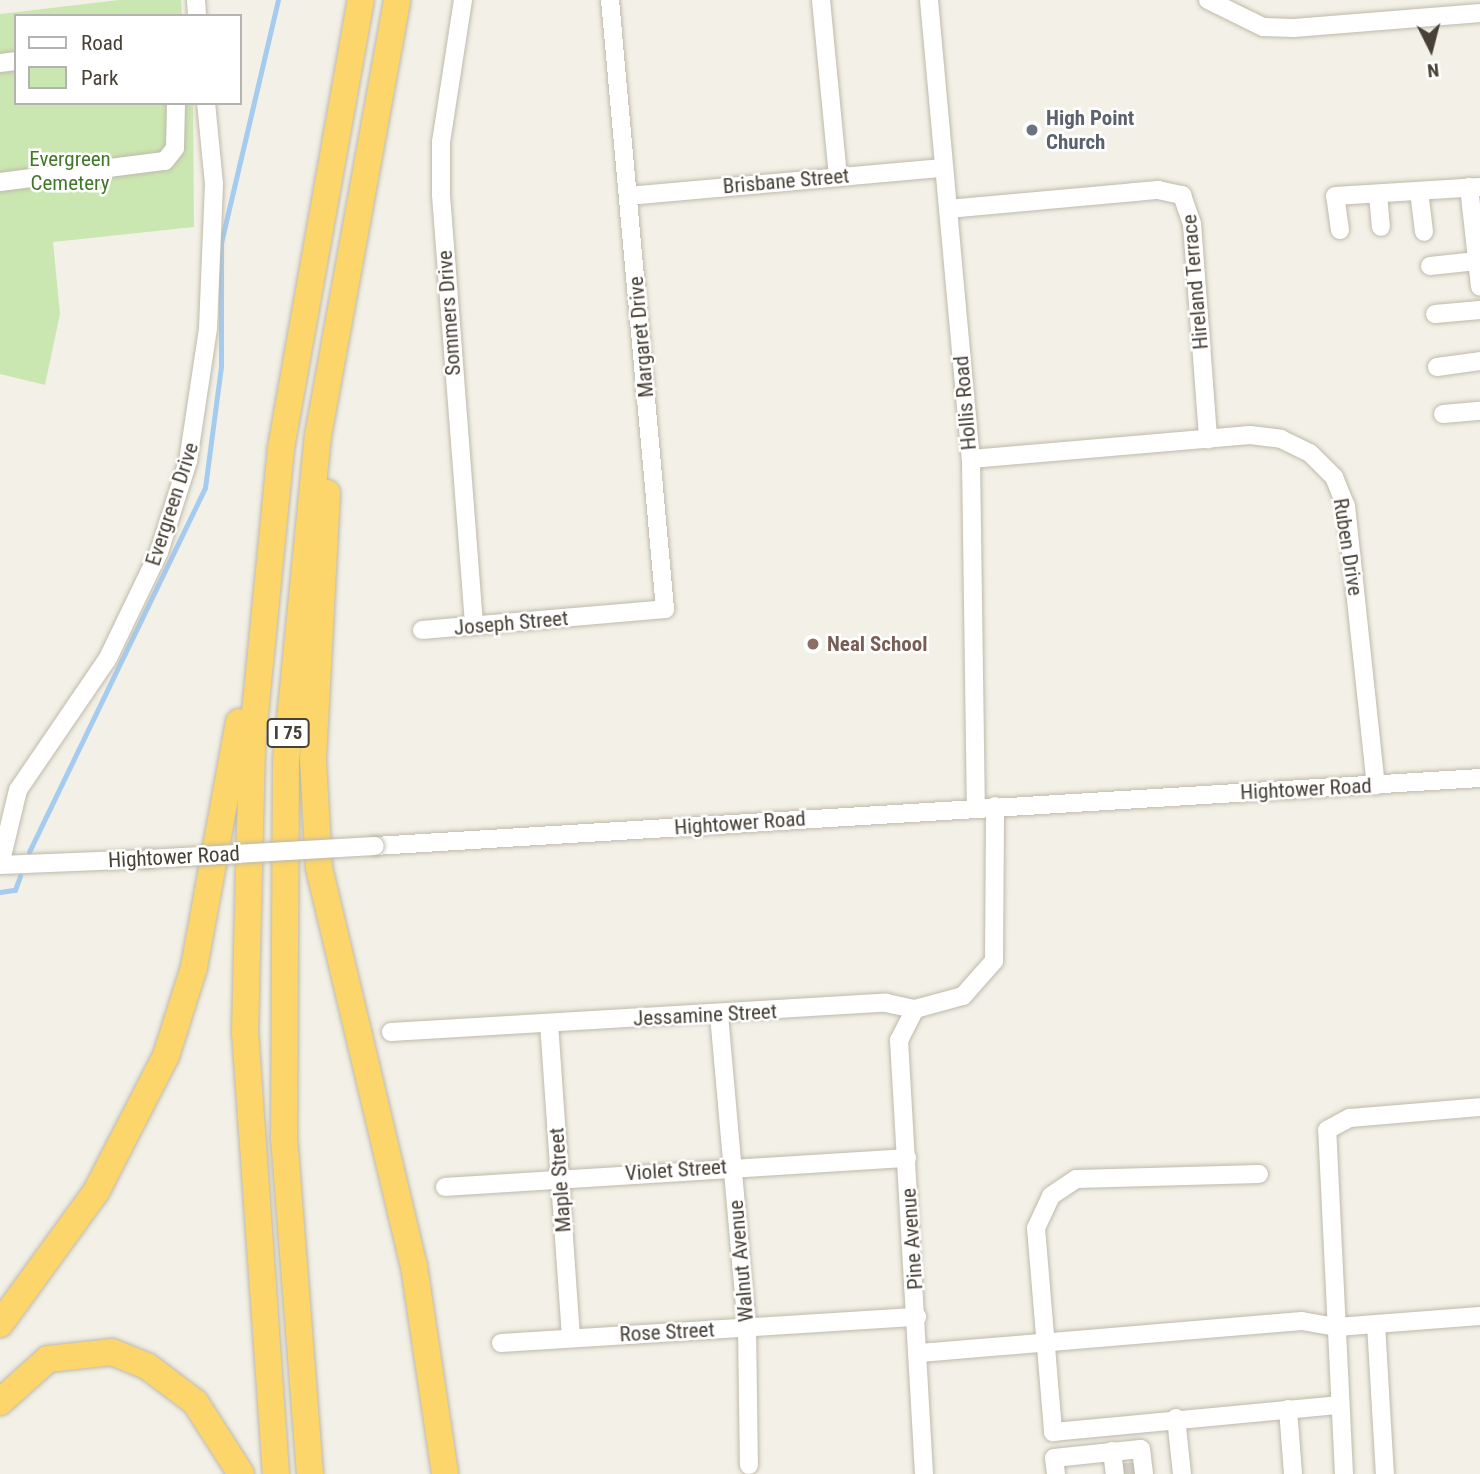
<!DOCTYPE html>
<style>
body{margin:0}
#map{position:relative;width:1480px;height:1474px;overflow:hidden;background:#f3f1e7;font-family:"Roboto Condensed",sans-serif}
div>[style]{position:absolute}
.green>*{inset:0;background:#cbe7b1}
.stream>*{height:4.5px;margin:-2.25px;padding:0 2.25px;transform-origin:2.25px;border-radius:2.25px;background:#a5cbef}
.minor-tunnel>*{height:18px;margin-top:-9px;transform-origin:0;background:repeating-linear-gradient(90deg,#d1cec4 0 18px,transparent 0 27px)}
.roads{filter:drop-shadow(0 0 2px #bfb9aa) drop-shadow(0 0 2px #bfb9aa)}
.minor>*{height:18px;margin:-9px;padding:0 9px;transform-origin:9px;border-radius:9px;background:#fff}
.highway>*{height:26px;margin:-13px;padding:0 13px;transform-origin:13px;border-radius:13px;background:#fcd66a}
.bridges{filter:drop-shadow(0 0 2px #bfb9aa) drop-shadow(0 0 2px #bfb9aa)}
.minor-bridge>*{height:18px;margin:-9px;padding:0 9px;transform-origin:9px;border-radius:9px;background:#fff}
.dots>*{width:19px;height:19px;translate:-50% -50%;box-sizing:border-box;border:4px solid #fff;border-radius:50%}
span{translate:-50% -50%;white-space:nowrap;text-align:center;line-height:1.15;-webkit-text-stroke:5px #fff;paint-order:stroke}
.shield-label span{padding:2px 5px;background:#fff;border:2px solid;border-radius:5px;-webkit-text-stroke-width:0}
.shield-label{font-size:19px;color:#474136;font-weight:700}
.worship-label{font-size:21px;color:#5b616d;font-weight:700}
.left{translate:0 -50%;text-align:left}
.park-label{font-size:21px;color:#42782a}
.street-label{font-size:21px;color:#474136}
.education-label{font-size:21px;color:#785e54;font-weight:700}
.legend{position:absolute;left:14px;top:14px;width:228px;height:91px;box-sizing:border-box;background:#fff;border:2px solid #b5b3af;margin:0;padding:9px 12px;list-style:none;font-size:21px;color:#474136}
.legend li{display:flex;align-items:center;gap:14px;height:35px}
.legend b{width:35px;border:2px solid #b5b3af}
.north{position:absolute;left:1396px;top:14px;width:70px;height:70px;-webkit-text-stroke:5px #fff;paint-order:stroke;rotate:174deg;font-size:19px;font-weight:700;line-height:28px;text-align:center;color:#474136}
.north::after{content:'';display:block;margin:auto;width:24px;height:32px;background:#474136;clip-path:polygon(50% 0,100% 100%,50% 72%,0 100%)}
</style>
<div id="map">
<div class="green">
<div style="clip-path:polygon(119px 0,181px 0,182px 16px,16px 16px,16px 103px,193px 103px,194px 227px,53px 242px,60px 314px,45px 385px,0 374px,0 14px)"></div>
</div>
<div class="stream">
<div style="left:29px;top:852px;width:404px;rotate:-64.2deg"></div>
<div style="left:205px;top:488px;width:123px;rotate:-82.5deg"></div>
<div style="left:221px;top:366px;width:123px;rotate:-90deg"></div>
<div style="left:221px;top:243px;width:250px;rotate:-76.8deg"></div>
<div style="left:0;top:892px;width:15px;rotate:-8deg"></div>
<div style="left:15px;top:890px;width:15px;rotate:-70deg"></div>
</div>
<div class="minor-tunnel">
<div style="left:1121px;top:1473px;width:16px;rotate:-7deg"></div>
</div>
<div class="roads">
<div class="minor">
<div style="left:196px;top:0;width:16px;rotate:86deg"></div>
<div style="left:463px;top:0;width:144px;rotate:98.8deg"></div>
<div style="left:441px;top:142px;width:53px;rotate:90deg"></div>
<div style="left:441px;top:195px;width:432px;rotate:85.6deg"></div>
<div style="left:821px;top:0;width:178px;rotate:84.5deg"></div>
<div style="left:929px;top:0;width:461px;rotate:84.8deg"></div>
<div style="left:971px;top:459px;width:348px;rotate:89.2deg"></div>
<div style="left:1208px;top:0;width:61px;rotate:26.1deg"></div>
<div style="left:1263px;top:27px;width:31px;rotate:2deg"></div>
<div style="left:1294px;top:28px;width:187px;rotate:-4.6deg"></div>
<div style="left:0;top:63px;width:16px;rotate:-7deg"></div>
<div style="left:0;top:182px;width:166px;rotate:-7.3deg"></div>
<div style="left:165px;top:161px;width:16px;rotate:-52deg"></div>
<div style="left:175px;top:148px;width:45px;rotate:-88.7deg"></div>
<div style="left:1469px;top:187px;width:100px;rotate:83.7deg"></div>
<div style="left:1419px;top:191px;width:41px;rotate:83deg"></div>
<div style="left:1378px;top:194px;width:33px;rotate:85deg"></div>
<div style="left:628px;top:196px;width:316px;rotate:-5.1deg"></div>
<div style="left:948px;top:209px;width:211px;rotate:-5.2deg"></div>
<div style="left:1158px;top:190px;width:25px;rotate:12deg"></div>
<div style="left:1182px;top:195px;width:31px;rotate:71deg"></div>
<div style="left:1192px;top:224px;width:216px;rotate:85.7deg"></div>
<div style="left:1340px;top:230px;width:34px;rotate:-98deg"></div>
<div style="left:1335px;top:196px;width:145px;rotate:-3.6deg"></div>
<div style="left:1430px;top:266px;width:47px;rotate:-6.1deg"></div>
<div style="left:1435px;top:314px;width:45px;rotate:-5.1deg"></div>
<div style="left:1437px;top:367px;width:43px;rotate:-7.9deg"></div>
<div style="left:1443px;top:414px;width:37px;rotate:-5deg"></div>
<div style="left:971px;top:459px;width:280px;rotate:-4.9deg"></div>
<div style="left:1250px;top:435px;width:31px;rotate:7deg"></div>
<div style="left:1281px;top:439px;width:32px;rotate:26deg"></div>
<div style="left:1310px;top:453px;width:34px;rotate:45deg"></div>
<div style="left:1334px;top:477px;width:31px;rotate:68deg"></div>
<div style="left:1346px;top:506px;width:281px;rotate:83.9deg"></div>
<div style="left:422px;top:630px;width:244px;rotate:-4.9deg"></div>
<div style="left:665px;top:609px;width:611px;rotate:-95.16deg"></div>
<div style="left:375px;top:846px;width:1107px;rotate:-3.52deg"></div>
<div style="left:148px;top:859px;width:148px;rotate:177.7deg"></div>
<div style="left:0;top:865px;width:77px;rotate:-76.5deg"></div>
<div style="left:18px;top:790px;width:160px;rotate:-55.7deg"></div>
<div style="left:108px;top:658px;width:118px;rotate:-64.3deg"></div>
<div style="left:159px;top:552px;width:96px;rotate:-72.3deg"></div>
<div style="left:188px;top:461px;width:134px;rotate:-81.4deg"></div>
<div style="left:208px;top:328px;width:144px;rotate:-87.6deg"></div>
<div style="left:214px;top:184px;width:81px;rotate:-95.6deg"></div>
<div style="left:915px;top:1009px;width:35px;rotate:117deg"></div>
<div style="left:899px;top:1040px;width:435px;rotate:86.7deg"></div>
<div style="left:719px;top:1015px;width:313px;rotate:84.9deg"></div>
<div style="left:747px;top:1327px;width:138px;rotate:89.2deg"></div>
<div style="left:549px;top:1023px;width:315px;rotate:86deg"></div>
<div style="left:391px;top:1032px;width:496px;rotate:-3.4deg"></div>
<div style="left:886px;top:1003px;width:30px;rotate:12deg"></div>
<div style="left:915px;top:1009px;width:50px;rotate:-15.2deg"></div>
<div style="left:963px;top:996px;width:47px;rotate:-48.5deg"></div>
<div style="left:994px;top:961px;width:155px;rotate:-89.6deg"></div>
<div style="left:1259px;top:1174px;width:183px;rotate:178.4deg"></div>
<div style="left:1076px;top:1179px;width:30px;rotate:146deg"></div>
<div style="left:1051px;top:1196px;width:35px;rotate:115deg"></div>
<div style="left:1036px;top:1228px;width:205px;rotate:85.2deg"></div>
<div style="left:1053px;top:1432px;width:287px;rotate:-5.4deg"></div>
<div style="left:445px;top:1187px;width:463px;rotate:-3.6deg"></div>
<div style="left:1376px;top:1324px;width:150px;rotate:86.6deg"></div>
<div style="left:501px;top:1343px;width:417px;rotate:-3.6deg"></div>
<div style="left:920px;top:1353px;width:383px;rotate:-4.8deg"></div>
<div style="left:1302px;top:1321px;width:36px;rotate:10deg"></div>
<div style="left:1337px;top:1327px;width:143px;rotate:-4.4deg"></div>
<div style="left:1288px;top:1409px;width:65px;rotate:85.6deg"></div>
<div style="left:1176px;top:1418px;width:56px;rotate:83.9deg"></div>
<div style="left:1112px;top:1451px;width:23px;rotate:83deg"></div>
<div style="left:1056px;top:1474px;width:16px;rotate:-97deg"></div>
<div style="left:1054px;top:1458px;width:87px;rotate:-5.9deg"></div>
<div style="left:1141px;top:1449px;width:25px;rotate:83deg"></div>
<div style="left:1344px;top:1474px;width:344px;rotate:-92.8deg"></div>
<div style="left:1327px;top:1130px;width:26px;rotate:-28deg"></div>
<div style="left:1350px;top:1118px;width:130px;rotate:-4.8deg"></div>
</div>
<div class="highway">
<div style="left:327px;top:493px;width:267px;rotate:93deg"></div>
<div style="left:313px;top:760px;width:108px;rotate:86.8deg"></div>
<div style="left:319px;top:868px;width:409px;rotate:76.6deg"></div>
<div style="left:414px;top:1266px;width:210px;rotate:81.5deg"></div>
<div style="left:0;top:1324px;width:163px;rotate:-54deg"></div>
<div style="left:96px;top:1192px;width:153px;rotate:-62.8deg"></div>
<div style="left:166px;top:1056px;width:93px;rotate:-72.5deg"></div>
<div style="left:194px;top:967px;width:249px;rotate:-79.6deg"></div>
<div style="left:0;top:1402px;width:64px;rotate:-41.9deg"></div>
<div style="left:48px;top:1359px;width:64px;rotate:-6.2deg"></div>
<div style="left:112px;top:1352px;width:38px;rotate:22deg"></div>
<div style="left:147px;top:1366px;width:60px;rotate:36.9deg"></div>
<div style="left:195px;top:1402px;width:85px;rotate:57.4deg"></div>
<div style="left:276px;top:1474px;width:442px;rotate:-94deg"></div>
<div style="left:245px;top:1033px;width:289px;rotate:-88.6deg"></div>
<div style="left:252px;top:744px;width:297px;rotate:-84.4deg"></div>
<div style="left:281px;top:448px;width:455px;rotate:-79.9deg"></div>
<div style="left:310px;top:1474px;width:336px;rotate:-94.4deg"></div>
<div style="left:284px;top:1139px;width:378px;rotate:-89.7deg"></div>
<div style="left:286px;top:761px;width:327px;rotate:-84.4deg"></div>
<div style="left:318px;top:436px;width:443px;rotate:-79.7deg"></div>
</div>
</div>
<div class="bridges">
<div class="minor-bridge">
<div style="left:148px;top:859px;width:227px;rotate:-3.3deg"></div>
</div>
</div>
<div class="dots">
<div style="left:1032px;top:130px;background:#6b7280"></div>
<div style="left:813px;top:644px;background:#8d6e63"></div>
</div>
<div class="shield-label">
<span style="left:288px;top:733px">I 75</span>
</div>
<div class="worship-label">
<span class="left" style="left:1046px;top:130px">High Point<br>Church</span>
</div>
<div class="park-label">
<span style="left:70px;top:171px">Evergreen<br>Cemetery</span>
</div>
<div class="street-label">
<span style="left:786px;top:181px;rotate:-5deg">Brisbane Street</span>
<span style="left:1195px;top:282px;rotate:-95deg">Hireland Terrace</span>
<span style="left:449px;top:313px;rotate:-94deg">Sommers Drive</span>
<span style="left:641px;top:337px;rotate:-95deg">Margaret Drive</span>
<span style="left:965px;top:403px;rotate:-95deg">Hollis Road</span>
<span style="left:172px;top:504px;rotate:-72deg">Evergreen Drive</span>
<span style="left:1348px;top:547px;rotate:81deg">Ruben Drive</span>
<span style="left:511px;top:623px;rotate:-5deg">Joseph Street</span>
<span style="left:1306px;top:789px;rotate:-3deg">Hightower Road</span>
<span style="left:740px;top:823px;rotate:-4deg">Hightower Road</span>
<span style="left:174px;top:857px;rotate:-3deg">Hightower Road</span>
<span style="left:705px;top:1015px;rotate:-3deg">Jessamine Street</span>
<span style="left:676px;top:1170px;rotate:-4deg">Violet Street</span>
<span style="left:560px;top:1180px;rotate:-94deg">Maple Street</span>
<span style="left:912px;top:1239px;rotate:-94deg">Pine Avenue</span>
<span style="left:741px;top:1261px;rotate:-95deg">Walnut Avenue</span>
<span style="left:667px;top:1332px;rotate:-3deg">Rose Street</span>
</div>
<div class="education-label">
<span class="left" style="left:827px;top:644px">Neal School</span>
</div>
<ul class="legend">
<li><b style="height:9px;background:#fff"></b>Road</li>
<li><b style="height:19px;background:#cbe7b1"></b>Park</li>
</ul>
<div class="north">N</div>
</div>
